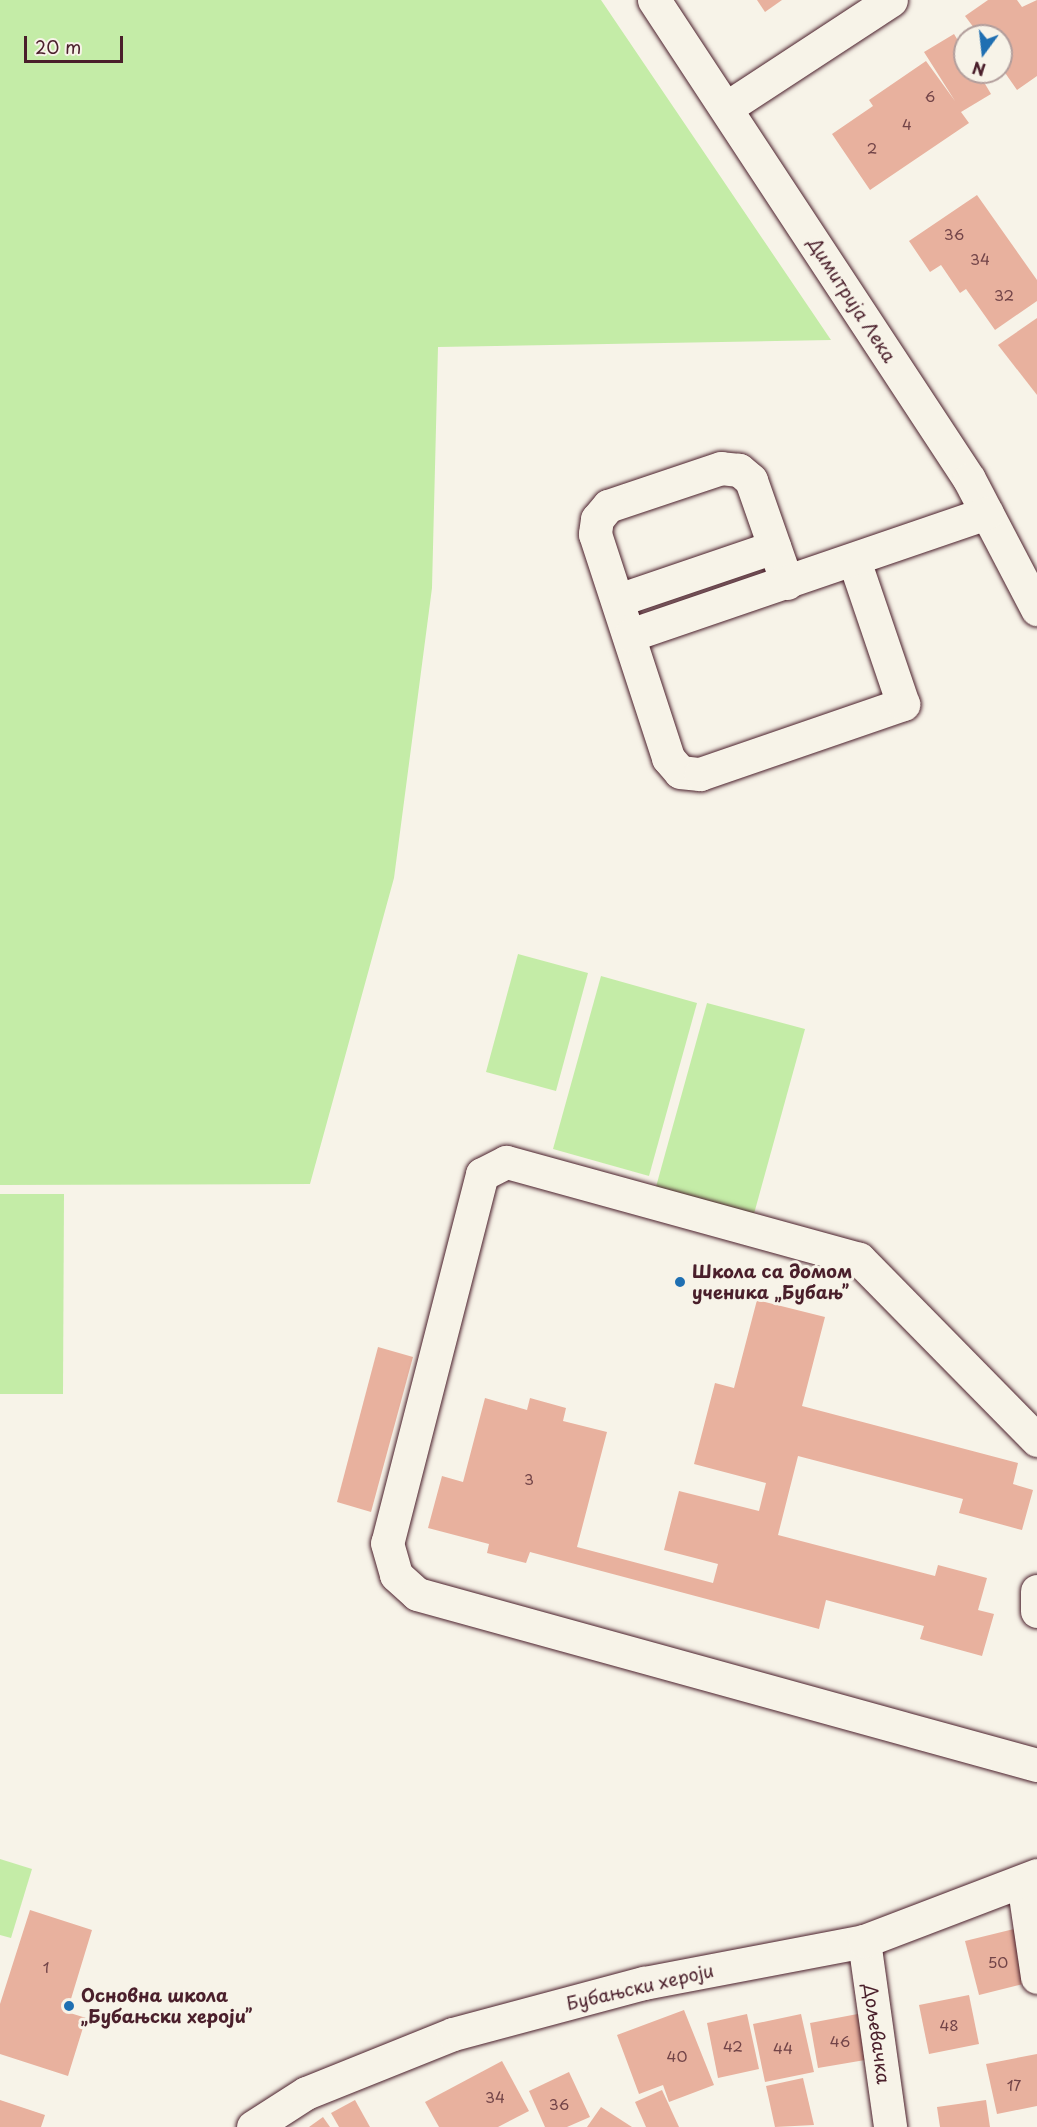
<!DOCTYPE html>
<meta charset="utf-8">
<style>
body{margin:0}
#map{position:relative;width:1037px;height:2127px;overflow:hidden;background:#f7f3e8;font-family:"Playpen Sans",sans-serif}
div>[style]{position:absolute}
.green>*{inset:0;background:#c4eca7}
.building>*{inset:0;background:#e8b19e}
.roads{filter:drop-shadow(0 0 2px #4a1f2b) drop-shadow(0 0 2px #4a1f2b)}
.minor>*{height:33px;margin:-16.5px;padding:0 16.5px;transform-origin:16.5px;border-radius:16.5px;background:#f7f3e8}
.dots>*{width:16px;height:16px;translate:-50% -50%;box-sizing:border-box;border:3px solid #f7f3e8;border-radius:50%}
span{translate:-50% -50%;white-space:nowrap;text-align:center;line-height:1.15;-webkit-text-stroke:6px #f7f3e8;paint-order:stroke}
.number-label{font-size:15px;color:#724448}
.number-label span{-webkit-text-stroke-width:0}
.street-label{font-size:18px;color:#4a1f2b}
.poi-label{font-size:18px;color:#4a1f2b;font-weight:700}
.left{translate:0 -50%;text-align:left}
.north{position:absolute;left:953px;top:24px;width:60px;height:60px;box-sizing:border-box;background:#f7f3e8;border:2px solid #b29e9c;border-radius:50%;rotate:195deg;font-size:16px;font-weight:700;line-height:24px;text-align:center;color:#4a1f2b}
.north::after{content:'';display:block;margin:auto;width:21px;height:27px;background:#1f6fb2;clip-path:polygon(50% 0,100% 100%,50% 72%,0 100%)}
.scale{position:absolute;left:24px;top:36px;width:99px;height:27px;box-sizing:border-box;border:3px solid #4a1f2b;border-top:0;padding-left:8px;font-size:18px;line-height:21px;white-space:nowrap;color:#4a1f2b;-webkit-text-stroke:4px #f7f3e8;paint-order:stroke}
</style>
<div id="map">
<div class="green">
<div style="clip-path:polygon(0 0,601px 0,831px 340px,438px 347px,432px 588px,394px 878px,310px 1184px,0 1185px)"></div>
<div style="clip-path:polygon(518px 954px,588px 973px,556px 1091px,486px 1072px)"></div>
<div style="clip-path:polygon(601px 976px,697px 1003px,649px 1176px,553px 1149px)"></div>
<div style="clip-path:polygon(707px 1003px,805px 1029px,752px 1221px,654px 1194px)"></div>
<div style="clip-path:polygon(0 1194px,64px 1194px,63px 1394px,0 1394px)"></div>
<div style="clip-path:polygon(0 1859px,32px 1869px,11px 1938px,0 1935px)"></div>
</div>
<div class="building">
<div style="clip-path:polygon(757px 0,782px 0,765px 12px)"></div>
<div style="clip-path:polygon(988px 0,1017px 0,1022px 7px,1037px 0,1037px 76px,1017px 90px,1001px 67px,1001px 36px,980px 36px,965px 16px)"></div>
<div style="clip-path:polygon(954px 34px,965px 52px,965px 72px,978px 72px,991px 94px,961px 112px,969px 123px,870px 190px,832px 134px,873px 106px,869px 100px,926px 61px,955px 101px,924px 52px)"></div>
<div style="clip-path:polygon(977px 195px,1037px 280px,1037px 301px,995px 330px,966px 289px,960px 293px,941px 265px,930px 272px,909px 241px)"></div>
<div style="clip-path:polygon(1037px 318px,1037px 395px,998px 345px)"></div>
<div style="clip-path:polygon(757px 1300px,825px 1317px,802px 1406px,1018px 1463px,1013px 1484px,1033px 1490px,1022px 1530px,959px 1513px,963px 1499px,798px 1456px,778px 1535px,935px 1576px,938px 1565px,987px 1578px,978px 1610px,994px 1614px,982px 1656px,920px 1639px,924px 1626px,826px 1600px,819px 1629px,530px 1552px,526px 1563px,487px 1553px,489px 1544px,428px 1528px,442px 1476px,463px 1482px,485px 1398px,527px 1410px,530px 1398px,566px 1408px,563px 1421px,607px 1432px,577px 1547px,713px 1583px,718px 1564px,664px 1550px,679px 1491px,759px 1511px,766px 1483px,694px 1464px,715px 1383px,734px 1388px)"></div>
<div style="clip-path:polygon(378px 1347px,413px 1357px,371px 1512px,337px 1502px)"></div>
<div style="clip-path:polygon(30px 1910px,92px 1930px,67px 2012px,86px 2018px,68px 2076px,0 2054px,0 2004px)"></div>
<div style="clip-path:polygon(1018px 1928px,1031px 1982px,979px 1995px,965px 1941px)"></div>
<div style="clip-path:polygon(969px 1995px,979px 2044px,929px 2054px,919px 2005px)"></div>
<div style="clip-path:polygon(684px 2010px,714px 2085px,669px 2102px,663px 2085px,639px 2094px,617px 2035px)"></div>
<div style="clip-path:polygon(863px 2013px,871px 2059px,818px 2068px,810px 2023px)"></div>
<div style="clip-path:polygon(747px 2014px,759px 2069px,718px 2078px,707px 2023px)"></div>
<div style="clip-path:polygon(801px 2014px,814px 2072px,765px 2082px,753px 2024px)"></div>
<div style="clip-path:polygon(1037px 2054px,1037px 2106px,997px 2114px,986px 2064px)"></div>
<div style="clip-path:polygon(502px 2061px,529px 2111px,498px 2127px,439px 2127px,425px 2102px)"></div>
<div style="clip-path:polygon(569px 2072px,590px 2117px,567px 2127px,545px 2127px,529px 2091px)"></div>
<div style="clip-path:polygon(803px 2078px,814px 2125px,775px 2127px,766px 2086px)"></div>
<div style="clip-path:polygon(662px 2090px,679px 2127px,646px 2127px,635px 2102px)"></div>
<div style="clip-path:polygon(0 2100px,45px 2115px,41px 2127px,0 2127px)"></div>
<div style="clip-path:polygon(355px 2100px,370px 2127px,339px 2127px,331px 2113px)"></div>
<div style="clip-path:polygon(986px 2100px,990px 2127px,940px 2127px,937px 2107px)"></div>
<div style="clip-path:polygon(601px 2107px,632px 2127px,587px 2127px)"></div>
<div style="clip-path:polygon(323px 2117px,330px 2127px,309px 2127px)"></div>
</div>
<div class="roads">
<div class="minor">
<div style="left:654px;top:0;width:573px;rotate:56.67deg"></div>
<div style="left:969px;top:479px;width:147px;rotate:62.4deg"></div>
<div style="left:726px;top:108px;width:197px;rotate:-33.2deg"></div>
<div style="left:787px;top:583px;width:109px;rotate:-109.3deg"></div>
<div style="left:751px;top:480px;width:16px;rotate:-140deg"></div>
<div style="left:739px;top:470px;width:18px;rotate:-174deg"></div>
<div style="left:721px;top:468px;width:119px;rotate:161.4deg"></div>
<div style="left:608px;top:506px;width:17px;rotate:130deg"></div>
<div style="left:597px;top:519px;width:15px;rotate:98deg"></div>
<div style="left:595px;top:534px;width:236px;rotate:71.9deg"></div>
<div style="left:668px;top:758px;width:18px;rotate:49deg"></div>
<div style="left:680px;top:772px;width:20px;rotate:6deg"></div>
<div style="left:700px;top:774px;width:215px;rotate:-19deg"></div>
<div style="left:903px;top:704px;width:152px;rotate:-108.8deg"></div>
<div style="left:618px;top:600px;width:165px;rotate:-18.8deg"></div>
<div style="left:630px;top:635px;width:377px;rotate:-18.9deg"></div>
<div style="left:1037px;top:1440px;width:254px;rotate:-134.5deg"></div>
<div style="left:859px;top:1259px;width:366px;rotate:-164.6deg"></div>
<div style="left:506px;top:1162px;width:27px;rotate:153deg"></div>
<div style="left:482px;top:1174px;width:381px;rotate:104.4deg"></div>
<div style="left:387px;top:1543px;width:33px;rotate:74deg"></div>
<div style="left:396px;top:1575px;width:28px;rotate:42deg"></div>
<div style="left:417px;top:1594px;width:643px;rotate:15.42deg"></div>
<div style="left:1037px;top:1591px;width:20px;rotate:90deg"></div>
<div style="left:1023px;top:1882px;width:96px;rotate:81.6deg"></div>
<div style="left:864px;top:1941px;width:188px;rotate:82deg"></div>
<div style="left:253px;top:2127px;width:63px;rotate:-32.7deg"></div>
<div style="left:306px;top:2093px;width:158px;rotate:-21.9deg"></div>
<div style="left:453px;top:2034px;width:198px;rotate:-15deg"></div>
<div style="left:644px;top:1983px;width:224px;rotate:-10.8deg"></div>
<div style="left:864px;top:1941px;width:185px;rotate:-20.9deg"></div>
</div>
</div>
<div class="dots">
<div style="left:680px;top:1282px;background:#1f6fb2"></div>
<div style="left:69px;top:2006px;background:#1f6fb2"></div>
</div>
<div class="number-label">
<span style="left:930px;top:96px">6</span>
<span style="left:907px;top:124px">4</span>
<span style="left:872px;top:148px">2</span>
<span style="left:954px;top:234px">36</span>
<span style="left:980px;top:259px">34</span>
<span style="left:1004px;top:295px">32</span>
<span style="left:529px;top:1479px">3</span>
<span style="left:998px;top:1962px">50</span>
<span style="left:46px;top:1967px">1</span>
<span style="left:949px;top:2025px">48</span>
<span style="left:840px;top:2041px">46</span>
<span style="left:733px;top:2046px">42</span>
<span style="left:783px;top:2048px">44</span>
<span style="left:677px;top:2056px">40</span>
<span style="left:1014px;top:2085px">17</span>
<span style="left:495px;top:2097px">34</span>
<span style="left:559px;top:2104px">36</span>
</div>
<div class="street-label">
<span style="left:852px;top:300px;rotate:57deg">Димитрија Лека</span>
<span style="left:640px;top:1987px;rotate:-13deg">Бубањски хероји</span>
<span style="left:877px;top:2034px;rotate:82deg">Дољевачка</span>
</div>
<div class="poi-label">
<span class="left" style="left:692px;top:1282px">Школа са домом<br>ученика „Бубањ”</span>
<span class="left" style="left:81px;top:2006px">Основна школа<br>„Бубањски хероји”</span>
</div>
<div class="north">N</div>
<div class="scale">20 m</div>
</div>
